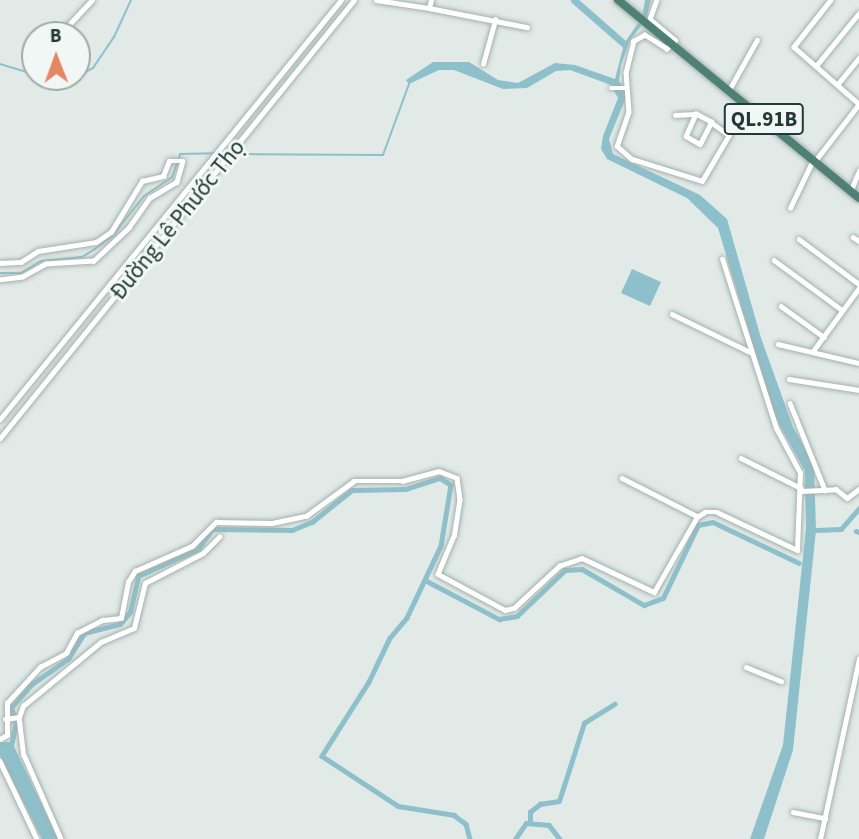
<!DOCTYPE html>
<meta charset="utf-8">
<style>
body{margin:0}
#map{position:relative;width:859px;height:839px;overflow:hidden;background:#e1eae7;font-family:"Source Sans 3",sans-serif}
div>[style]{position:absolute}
.water>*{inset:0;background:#8ec0cb}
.stream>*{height:2px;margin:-1px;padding:0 1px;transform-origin:1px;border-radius:1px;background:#8ec0cb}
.canal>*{height:4.5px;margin:-2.25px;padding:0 2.25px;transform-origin:2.25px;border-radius:2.25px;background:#8ec0cb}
.river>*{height:7px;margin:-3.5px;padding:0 3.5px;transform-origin:3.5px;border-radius:3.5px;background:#8ec0cb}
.roads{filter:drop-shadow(0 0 2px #a4b1ae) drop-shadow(0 0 2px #a4b1ae)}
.minor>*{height:4.5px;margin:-2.25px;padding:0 2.25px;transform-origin:2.25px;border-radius:2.25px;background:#fff}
.tertiary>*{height:5px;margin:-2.5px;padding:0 2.5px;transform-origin:2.5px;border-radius:2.5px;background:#fff}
.trunk>*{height:8px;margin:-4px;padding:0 4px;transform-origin:4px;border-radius:4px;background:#4e8075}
span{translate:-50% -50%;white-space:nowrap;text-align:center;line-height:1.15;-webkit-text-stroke:6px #f1f7f4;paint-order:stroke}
.shield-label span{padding:2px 5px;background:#f1f7f4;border:2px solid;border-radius:5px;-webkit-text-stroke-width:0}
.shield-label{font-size:21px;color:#233934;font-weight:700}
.street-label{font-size:23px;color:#233934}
.north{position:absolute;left:21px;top:21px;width:70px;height:70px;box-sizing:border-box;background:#f1f7f4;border:2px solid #9faba7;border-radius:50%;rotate:359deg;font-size:19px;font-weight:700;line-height:28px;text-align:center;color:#233934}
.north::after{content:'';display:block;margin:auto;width:24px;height:32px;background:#e58765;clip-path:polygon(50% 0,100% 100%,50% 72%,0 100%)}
</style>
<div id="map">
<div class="water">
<div style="clip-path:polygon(645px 0,651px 0,646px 20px,630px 40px,621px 65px,619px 81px,627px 95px,609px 139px,613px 154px,700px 195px,727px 219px,761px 338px,793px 427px,814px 464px,816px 530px,793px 750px,764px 839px,750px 839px,783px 745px,806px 528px,805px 471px,774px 415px,718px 228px,687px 198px,607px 159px,601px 149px,603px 136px,618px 98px,611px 85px,570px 70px,556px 71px,527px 88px,503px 89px,454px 70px,439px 70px,409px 84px,406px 80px,433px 62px,469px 62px,498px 80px,518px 83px,555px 63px,575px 65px,615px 79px,624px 44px,642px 17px)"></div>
<div style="clip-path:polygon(632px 269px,661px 282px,650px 306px,621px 293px)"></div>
<div style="clip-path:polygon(0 742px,12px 742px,58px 839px,42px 839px,0 756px)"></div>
</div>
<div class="stream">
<div style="left:0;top:64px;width:37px;rotate:17deg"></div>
<div style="left:41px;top:77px;width:14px;rotate:17deg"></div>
<div style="left:54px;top:81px;width:19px;rotate:-6deg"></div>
<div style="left:73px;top:79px;width:23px;rotate:-29deg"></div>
<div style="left:93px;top:68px;width:37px;rotate:-56deg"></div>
<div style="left:114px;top:37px;width:41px;rotate:-65.3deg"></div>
<div style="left:232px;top:154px;width:151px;rotate:0.4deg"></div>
<div style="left:383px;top:155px;width:76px;rotate:-69.9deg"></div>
<div style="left:179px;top:158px;width:4px;rotate:-76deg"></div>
<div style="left:180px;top:154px;width:46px;rotate:-1.2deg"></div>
<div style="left:0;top:273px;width:21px"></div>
<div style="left:21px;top:273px;width:23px;rotate:-31deg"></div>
<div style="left:41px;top:261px;width:41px;rotate:-5.6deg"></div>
<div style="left:82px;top:257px;width:15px;rotate:-32deg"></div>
<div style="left:95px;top:249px;width:23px;rotate:-38deg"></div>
<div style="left:113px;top:235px;width:50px;rotate:-51.5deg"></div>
<div style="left:144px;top:196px;width:34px;rotate:-34deg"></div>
<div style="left:172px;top:177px;width:15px;rotate:-70deg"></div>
</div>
<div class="canal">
<div style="left:816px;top:530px;width:25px;rotate:-2deg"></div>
<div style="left:841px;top:529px;width:28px;rotate:-49deg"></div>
<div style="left:856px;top:531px;width:3px;rotate:18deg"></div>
<div style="left:425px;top:580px;width:84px;rotate:27.8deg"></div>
<div style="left:499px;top:619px;width:18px;rotate:-9deg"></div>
<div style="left:517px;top:616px;width:66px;rotate:-43.8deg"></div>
<div style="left:565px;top:570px;width:17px;rotate:-3deg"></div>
<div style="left:582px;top:569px;width:72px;rotate:30.1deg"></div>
<div style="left:644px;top:605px;width:20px;rotate:-20deg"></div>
<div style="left:663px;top:598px;width:81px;rotate:-64.4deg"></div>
<div style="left:698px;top:525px;width:15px;rotate:-11deg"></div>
<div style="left:713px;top:522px;width:95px;rotate:25.5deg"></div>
<div style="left:11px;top:746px;width:24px;rotate:-78deg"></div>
<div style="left:16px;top:723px;width:16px;rotate:-108deg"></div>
<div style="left:11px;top:708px;width:32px;rotate:-49deg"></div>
<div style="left:32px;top:684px;width:44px;rotate:-34.8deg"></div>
<div style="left:68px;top:659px;width:31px;rotate:-58deg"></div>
<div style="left:84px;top:633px;width:37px;rotate:-14deg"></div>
<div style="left:120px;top:624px;width:16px;rotate:-50deg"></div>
<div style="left:130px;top:612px;width:37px;rotate:-77deg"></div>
<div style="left:138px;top:576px;width:66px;rotate:-24.2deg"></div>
<div style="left:198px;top:549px;width:24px;rotate:-55deg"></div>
<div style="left:212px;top:529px;width:80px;rotate:0.7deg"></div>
<div style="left:292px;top:530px;width:22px;rotate:-22deg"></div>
<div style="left:312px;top:522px;width:51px;rotate:-38.7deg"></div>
<div style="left:352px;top:490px;width:54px;rotate:-1.1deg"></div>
<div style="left:406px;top:489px;width:36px;rotate:-18deg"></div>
<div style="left:440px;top:478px;width:13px;rotate:32deg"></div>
<div style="left:451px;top:485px;width:62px;rotate:99.3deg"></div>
<div style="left:441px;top:546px;width:80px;rotate:115.3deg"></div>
<div style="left:407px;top:618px;width:26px;rotate:130deg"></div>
<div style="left:390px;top:638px;width:49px;rotate:115.5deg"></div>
<div style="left:369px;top:682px;width:88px;rotate:122.4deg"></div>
<div style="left:322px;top:756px;width:91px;rotate:33.3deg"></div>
<div style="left:398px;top:806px;width:57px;rotate:9.1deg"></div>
<div style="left:454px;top:815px;width:15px;rotate:37deg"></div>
<div style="left:466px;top:824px;width:16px;rotate:75deg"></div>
<div style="left:530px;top:823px;width:11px;rotate:-90deg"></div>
<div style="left:530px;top:812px;width:13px;rotate:-39deg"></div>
<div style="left:540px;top:804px;width:19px;rotate:-9deg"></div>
<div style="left:559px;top:801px;width:82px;rotate:-72.2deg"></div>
<div style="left:584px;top:723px;width:36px;rotate:-32deg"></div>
<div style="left:515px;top:839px;width:19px;rotate:-55deg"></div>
<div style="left:526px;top:823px;width:23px;rotate:5deg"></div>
<div style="left:549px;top:825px;width:18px;rotate:52deg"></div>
</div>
<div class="river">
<div style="left:574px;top:0;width:67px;rotate:41.3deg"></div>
</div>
<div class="roads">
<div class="minor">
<div style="left:376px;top:0;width:54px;rotate:8.6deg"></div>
<div style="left:429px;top:8px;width:8px;rotate:-76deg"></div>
<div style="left:657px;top:0;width:20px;rotate:110deg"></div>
<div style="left:650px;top:19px;width:33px;rotate:40deg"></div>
<div style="left:675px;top:40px;width:12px;rotate:132deg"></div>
<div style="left:667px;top:49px;width:26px;rotate:-148deg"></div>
<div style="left:645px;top:35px;width:13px;rotate:151deg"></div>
<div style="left:634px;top:41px;width:32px;rotate:104deg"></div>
<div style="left:626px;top:72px;width:40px;rotate:85.7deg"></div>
<div style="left:629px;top:112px;width:36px;rotate:109deg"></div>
<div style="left:617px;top:146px;width:20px;rotate:41deg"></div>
<div style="left:632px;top:159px;width:73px;rotate:17.4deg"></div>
<div style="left:702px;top:181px;width:53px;rotate:-59.6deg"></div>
<div style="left:831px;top:0;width:60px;rotate:128.2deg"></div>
<div style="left:794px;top:47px;width:86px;rotate:41.2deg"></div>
<div style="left:429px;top:8px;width:100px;rotate:11deg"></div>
<div style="left:63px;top:31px;width:42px;rotate:-46.9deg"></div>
<div style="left:483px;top:64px;width:46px;rotate:-74.7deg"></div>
<div style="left:816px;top:66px;width:68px;rotate:-50.9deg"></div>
<div style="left:837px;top:85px;width:35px;rotate:-51deg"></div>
<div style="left:611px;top:88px;width:16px"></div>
<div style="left:729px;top:90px;width:57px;rotate:-60.8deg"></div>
<div style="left:675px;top:115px;width:21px;rotate:-3deg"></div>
<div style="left:711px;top:122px;width:17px;rotate:-152deg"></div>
<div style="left:696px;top:114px;width:24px;rotate:114deg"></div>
<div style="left:686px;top:136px;width:16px;rotate:30deg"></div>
<div style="left:700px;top:144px;width:25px;rotate:-63deg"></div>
<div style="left:711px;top:122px;width:22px;rotate:36deg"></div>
<div style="left:729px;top:135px;width:36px;rotate:-71deg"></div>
<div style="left:815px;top:161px;width:72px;rotate:-52.3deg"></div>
<div style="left:851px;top:190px;width:21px;rotate:-67deg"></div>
<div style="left:790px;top:208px;width:53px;rotate:-64.4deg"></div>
<div style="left:853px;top:237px;width:7px;rotate:34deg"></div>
<div style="left:799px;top:239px;width:75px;rotate:36.9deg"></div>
<div style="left:774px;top:260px;width:84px;rotate:36.3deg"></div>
<div style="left:0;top:263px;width:21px;rotate:-3deg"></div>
<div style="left:21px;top:262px;width:20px;rotate:-33deg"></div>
<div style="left:38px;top:251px;width:59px;rotate:-8.8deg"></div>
<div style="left:96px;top:242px;width:18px;rotate:-34deg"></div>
<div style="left:111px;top:232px;width:60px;rotate:-58.7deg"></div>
<div style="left:142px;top:181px;width:22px;rotate:-13deg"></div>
<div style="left:163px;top:176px;width:16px;rotate:-68deg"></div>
<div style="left:169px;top:161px;width:14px"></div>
<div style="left:183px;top:161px;width:22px;rotate:106deg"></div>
<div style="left:177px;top:182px;width:31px;rotate:149deg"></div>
<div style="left:150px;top:198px;width:35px;rotate:125deg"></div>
<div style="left:130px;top:227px;width:50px;rotate:136.6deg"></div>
<div style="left:94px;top:261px;width:48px;rotate:176.4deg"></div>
<div style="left:46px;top:264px;width:26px;rotate:151deg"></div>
<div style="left:23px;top:277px;width:23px;rotate:173deg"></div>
<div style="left:781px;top:306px;width:53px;rotate:35.8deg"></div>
<div style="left:672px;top:314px;width:87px;rotate:26deg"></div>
<div style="left:778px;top:344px;width:83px;rotate:13.2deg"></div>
<div style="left:813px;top:351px;width:78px;rotate:-53.9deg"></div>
<div style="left:789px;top:379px;width:71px;rotate:8.9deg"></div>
<div style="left:790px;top:403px;width:94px;rotate:68.1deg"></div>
<div style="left:741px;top:458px;width:67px;rotate:26.6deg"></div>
<div style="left:622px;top:478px;width:84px;rotate:26.9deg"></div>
<div style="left:802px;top:491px;width:34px;rotate:-3deg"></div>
<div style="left:836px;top:489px;width:14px;rotate:39deg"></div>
<div style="left:847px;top:498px;width:15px;rotate:-37deg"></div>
<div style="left:746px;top:667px;width:38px;rotate:22deg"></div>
<div style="left:19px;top:717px;width:38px;rotate:83deg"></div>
<div style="left:24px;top:755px;width:92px;rotate:66.2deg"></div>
<div style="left:5px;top:719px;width:14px;rotate:-8deg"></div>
<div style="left:19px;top:717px;width:12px;rotate:-70deg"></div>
<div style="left:23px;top:706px;width:101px;rotate:-39.4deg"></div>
<div style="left:101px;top:642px;width:36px;rotate:-23deg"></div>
<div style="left:134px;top:628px;width:46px;rotate:-76.3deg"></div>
<div style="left:145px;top:583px;width:65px;rotate:-27.3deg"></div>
<div style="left:203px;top:553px;width:23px;rotate:-45deg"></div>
<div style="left:0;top:739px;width:8px;rotate:-30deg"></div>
<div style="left:7px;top:735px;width:32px;rotate:-90deg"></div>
<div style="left:7px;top:703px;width:49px;rotate:-47.5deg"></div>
<div style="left:40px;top:667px;width:30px;rotate:-28deg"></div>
<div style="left:66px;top:653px;width:23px;rotate:-61deg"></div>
<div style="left:77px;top:633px;width:29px;rotate:-27deg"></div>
<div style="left:103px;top:620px;width:18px;rotate:-6deg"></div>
<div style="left:121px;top:618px;width:37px;rotate:-79deg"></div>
<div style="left:128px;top:582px;width:13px;rotate:-58deg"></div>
<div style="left:135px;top:571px;width:62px;rotate:-23.7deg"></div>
<div style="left:192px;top:546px;width:34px;rotate:-45deg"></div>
<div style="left:216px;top:522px;width:56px;rotate:1deg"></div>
<div style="left:272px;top:523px;width:35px;rotate:-12deg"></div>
<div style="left:306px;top:516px;width:59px;rotate:-36.1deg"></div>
<div style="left:354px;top:481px;width:48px"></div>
<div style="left:402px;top:481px;width:38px;rotate:-15deg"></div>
<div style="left:439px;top:471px;width:19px;rotate:21deg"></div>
<div style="left:457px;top:478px;width:22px;rotate:82deg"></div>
<div style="left:460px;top:500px;width:36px;rotate:99deg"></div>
<div style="left:454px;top:536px;width:41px;rotate:112.8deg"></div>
<div style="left:438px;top:574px;width:76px;rotate:28.2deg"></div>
<div style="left:505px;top:610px;width:9px;rotate:-13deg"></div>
<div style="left:514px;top:608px;width:62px;rotate:-43deg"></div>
<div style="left:559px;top:566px;width:24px;rotate:-19deg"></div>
<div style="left:582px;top:558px;width:80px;rotate:25.3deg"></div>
<div style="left:654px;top:592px;width:86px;rotate:-60.2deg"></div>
<div style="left:697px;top:517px;width:9px;rotate:-32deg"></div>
<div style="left:705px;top:512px;width:12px"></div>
<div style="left:717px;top:512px;width:89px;rotate:25.4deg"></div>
<div style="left:797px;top:550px;width:77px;rotate:-87.8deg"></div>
<div style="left:800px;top:473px;width:51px;rotate:-118.1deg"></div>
<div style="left:776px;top:428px;width:177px;rotate:-107.7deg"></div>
<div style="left:0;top:761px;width:86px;rotate:64.6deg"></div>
<div style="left:793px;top:812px;width:33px;rotate:11deg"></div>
</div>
<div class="tertiary">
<div style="left:0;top:419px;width:540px;rotate:-50.86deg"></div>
<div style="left:0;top:438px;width:563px;rotate:-51.05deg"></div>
<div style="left:820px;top:839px;width:185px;rotate:-77.8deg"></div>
</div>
<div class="trunk">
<div style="left:618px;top:0;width:312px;rotate:39.4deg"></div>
</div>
</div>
<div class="shield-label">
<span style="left:764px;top:119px">QL.91B</span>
</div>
<div class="street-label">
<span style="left:178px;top:220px;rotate:-51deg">Đường Lê Phước Thọ</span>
</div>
<div class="north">B</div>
</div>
